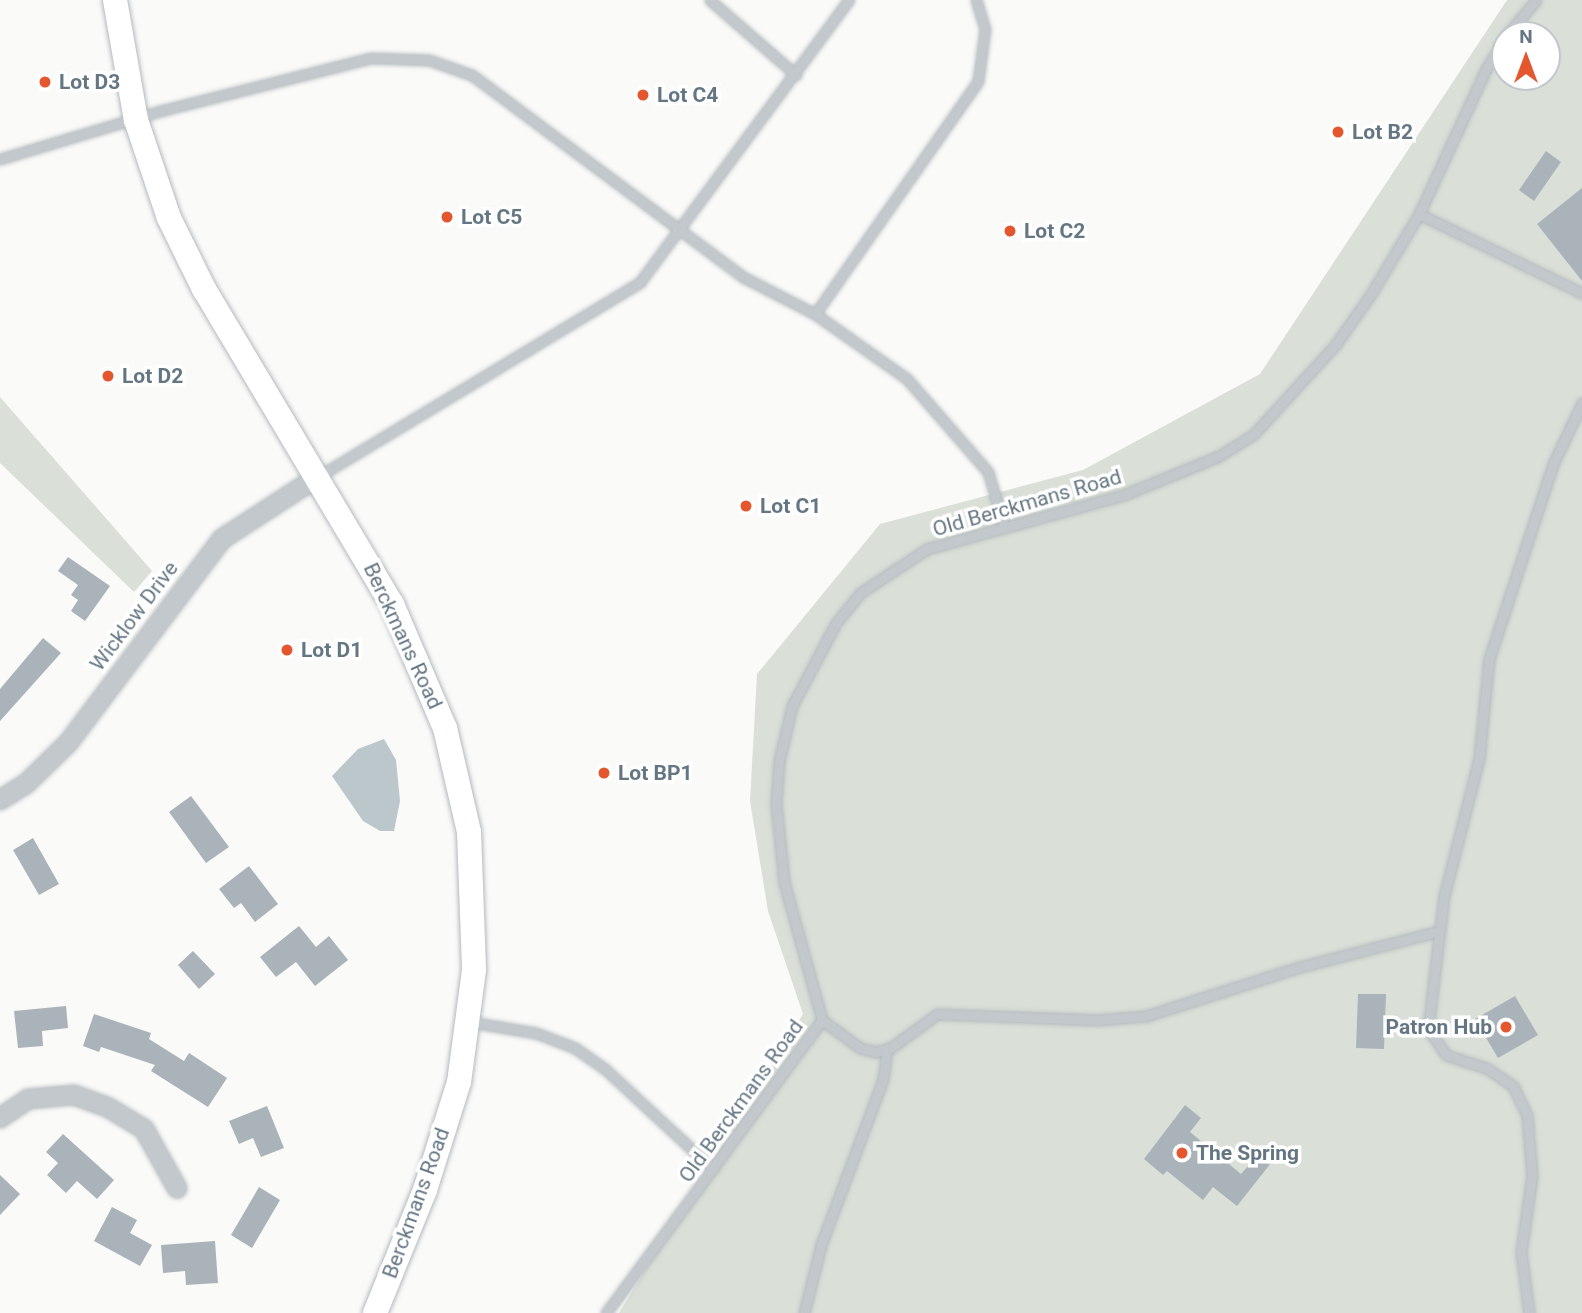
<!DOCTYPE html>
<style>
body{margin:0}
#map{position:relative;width:1582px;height:1313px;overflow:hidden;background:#fafaf8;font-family:Roboto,sans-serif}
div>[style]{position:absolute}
.green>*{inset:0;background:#dadfd7}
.water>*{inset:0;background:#bbc7cb}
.building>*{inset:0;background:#aab3b9}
.roads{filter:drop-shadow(0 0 2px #b3babf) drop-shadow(0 0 2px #b3babf)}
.service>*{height:9px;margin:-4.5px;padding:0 4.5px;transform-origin:4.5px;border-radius:4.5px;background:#c3c8cc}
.minor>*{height:18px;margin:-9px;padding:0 9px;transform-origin:9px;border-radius:9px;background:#c3c8cc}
.secondary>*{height:24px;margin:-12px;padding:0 12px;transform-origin:12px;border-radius:12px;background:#fff}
.dots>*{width:19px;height:19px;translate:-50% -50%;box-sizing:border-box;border:4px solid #fff;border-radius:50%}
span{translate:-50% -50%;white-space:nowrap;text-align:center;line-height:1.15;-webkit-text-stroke:7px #fff;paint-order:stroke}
.poi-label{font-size:21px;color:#657683;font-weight:700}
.left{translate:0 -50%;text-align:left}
.right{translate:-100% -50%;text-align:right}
.street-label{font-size:21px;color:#657683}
.north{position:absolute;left:1491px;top:21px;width:70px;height:70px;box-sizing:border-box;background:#fff;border:2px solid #c1c8cd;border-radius:50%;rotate:0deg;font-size:19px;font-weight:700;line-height:28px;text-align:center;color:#657683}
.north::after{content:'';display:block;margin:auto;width:24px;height:32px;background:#e4572e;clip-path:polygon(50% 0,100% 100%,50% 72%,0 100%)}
</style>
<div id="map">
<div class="green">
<div style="clip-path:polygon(evenodd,1507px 0,1582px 0,1582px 1313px,619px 1313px,803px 1014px,768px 911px,750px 801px,757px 674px,880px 524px,1083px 470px,1260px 374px,1507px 0,1505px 35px,1547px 35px,1547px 77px,1505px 77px,1505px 35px)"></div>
<div style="clip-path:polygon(0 397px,152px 571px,134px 592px,0 463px)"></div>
</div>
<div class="water">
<div style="clip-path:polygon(384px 739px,396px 760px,400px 801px,394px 831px,380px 831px,363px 821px,332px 776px,358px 749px)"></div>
</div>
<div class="building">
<div style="clip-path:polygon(1546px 151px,1561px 162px,1534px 201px,1519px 190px)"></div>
<div style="clip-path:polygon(1582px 188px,1582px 281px,1537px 224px)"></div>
<div style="clip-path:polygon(68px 557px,110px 586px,85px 621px,71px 611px,78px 600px,71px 595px,78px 585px,58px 571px)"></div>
<div style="clip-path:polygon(43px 638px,61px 653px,0 721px,0 689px)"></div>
<div style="clip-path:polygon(191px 796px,229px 847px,206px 863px,169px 812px)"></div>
<div style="clip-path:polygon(33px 838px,59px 884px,39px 895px,13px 850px)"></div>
<div style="clip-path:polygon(249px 866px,278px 904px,255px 922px,241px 903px,234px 908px,219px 889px)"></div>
<div style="clip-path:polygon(299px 926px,316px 947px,329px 936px,348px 960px,315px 986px,296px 962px,276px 977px,260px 957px)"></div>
<div style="clip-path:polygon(193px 951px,215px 974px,199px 989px,178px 965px)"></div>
<div style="clip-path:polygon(1358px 994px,1386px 994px,1384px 1049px,1356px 1048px)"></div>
<div style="clip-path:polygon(1515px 996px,1538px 1035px,1498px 1058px,1475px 1019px)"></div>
<div style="clip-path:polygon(66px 1006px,68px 1028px,42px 1031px,43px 1046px,18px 1048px,14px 1011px)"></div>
<div style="clip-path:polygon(94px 1014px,151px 1033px,149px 1039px,184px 1061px,189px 1053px,227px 1078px,208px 1107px,151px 1071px,155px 1065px,101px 1047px,99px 1052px,83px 1046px)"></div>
<div style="clip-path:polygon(1185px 1105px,1201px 1118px,1190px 1132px,1241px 1174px,1260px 1153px,1271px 1163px,1237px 1206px,1213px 1187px,1203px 1200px,1167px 1171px,1163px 1175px,1144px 1159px)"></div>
<div style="clip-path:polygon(267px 1106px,284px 1148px,261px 1157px,253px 1138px,239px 1144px,229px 1121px)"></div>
<div style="clip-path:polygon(63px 1134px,114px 1180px,97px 1199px,77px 1181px,66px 1193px,47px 1175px,58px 1163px,46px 1152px)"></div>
<div style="clip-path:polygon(0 1175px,20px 1194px,0 1215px)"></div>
<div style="clip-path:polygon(259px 1187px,280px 1200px,252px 1248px,231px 1235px)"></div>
<div style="clip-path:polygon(112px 1207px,137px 1220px,130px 1233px,152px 1245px,140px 1266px,94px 1241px)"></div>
<div style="clip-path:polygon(215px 1241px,218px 1283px,186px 1285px,185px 1271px,163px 1273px,161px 1245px)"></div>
</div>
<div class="roads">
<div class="service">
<div style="left:710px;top:0;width:114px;rotate:41.1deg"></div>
<div style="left:1507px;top:35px;width:45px;rotate:-50.4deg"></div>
<div style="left:0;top:159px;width:167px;rotate:-16.7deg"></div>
<div style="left:160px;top:111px;width:218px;rotate:-14.1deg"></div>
<div style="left:371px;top:58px;width:58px;rotate:2deg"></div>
<div style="left:429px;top:60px;width:46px;rotate:19.2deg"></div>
<div style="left:472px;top:75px;width:338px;rotate:36.7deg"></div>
<div style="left:743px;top:277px;width:81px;rotate:27.2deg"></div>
<div style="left:815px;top:314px;width:113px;rotate:35.2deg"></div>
<div style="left:907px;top:379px;width:123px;rotate:48.9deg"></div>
<div style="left:988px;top:472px;width:56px;rotate:73.5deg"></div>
<div style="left:1419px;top:214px;width:181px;rotate:25.9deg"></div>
<div style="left:815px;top:314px;width:284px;rotate:-55deg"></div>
<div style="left:978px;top:81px;width:52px;rotate:-82.3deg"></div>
<div style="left:985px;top:29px;width:30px;rotate:-107deg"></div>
<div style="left:319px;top:476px;width:375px;rotate:-31.1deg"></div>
<div style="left:640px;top:282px;width:351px;rotate:-53.5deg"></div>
<div style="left:822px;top:1020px;width:47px;rotate:36.4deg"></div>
<div style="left:860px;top:1048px;width:16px;rotate:14deg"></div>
<div style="left:876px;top:1052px;width:17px;rotate:-17deg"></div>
<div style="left:892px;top:1047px;width:56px;rotate:-36.3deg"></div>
<div style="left:937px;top:1014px;width:161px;rotate:2.1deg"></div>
<div style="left:1098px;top:1020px;width:48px;rotate:-4.8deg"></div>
<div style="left:1146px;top:1016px;width:157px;rotate:-17.7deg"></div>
<div style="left:1296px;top:968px;width:148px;rotate:-14.5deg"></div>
<div style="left:470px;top:1022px;width:67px;rotate:9.5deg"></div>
<div style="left:536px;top:1033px;width:42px;rotate:21deg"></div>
<div style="left:575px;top:1048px;width:37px;rotate:35deg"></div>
<div style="left:605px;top:1069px;width:147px;rotate:42.8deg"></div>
<div style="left:606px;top:1313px;width:364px;rotate:-53.6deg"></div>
<div style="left:822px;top:1020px;width:143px;rotate:-105.4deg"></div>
<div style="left:784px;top:882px;width:79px;rotate:-95.8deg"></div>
<div style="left:776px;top:803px;width:42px;rotate:-85.9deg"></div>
<div style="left:779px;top:761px;width:57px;rotate:-76.7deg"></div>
<div style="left:792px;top:706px;width:94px;rotate:-62.1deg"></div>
<div style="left:836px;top:623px;width:38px;rotate:-51deg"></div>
<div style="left:860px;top:593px;width:80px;rotate:-33.3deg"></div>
<div style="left:927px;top:549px;width:206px;rotate:-15.4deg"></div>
<div style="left:1126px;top:494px;width:100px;rotate:-22.2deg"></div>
<div style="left:1219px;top:456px;width:40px;rotate:-32deg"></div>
<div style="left:1253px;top:435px;width:123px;rotate:-47.6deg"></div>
<div style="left:1336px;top:344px;width:61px;rotate:-55deg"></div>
<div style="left:1371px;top:294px;width:93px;rotate:-59deg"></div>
<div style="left:1419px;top:214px;width:160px;rotate:-65.2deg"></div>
<div style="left:1486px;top:69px;width:36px;rotate:-58deg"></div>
<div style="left:804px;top:1313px;width:70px;rotate:-76deg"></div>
<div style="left:821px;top:1245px;width:177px;rotate:-69.5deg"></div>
<div style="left:883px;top:1079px;width:30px;rotate:-82deg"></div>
<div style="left:1529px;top:1313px;width:62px;rotate:-97.5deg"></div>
<div style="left:1521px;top:1252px;width:77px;rotate:-81.8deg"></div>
<div style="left:1532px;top:1176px;width:61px;rotate:-94.7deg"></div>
<div style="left:1527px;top:1115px;width:32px;rotate:-116deg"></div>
<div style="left:1513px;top:1086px;width:32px;rotate:-146deg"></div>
<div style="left:1486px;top:1068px;width:42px;rotate:-162deg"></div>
<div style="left:1446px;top:1055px;width:32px;rotate:-124deg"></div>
<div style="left:1428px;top:1028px;width:133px;rotate:-83.1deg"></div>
<div style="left:1444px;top:896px;width:141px;rotate:-75.7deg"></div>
<div style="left:1479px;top:759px;width:100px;rotate:-84.3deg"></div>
<div style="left:1489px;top:659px;width:205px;rotate:-71.8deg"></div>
<div style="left:1553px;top:464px;width:68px;rotate:-64.6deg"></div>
</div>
<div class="minor">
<div style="left:0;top:800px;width:31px;rotate:-32deg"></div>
<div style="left:26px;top:784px;width:60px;rotate:-44.3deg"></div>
<div style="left:69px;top:742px;width:254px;rotate:-53deg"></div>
<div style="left:222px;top:539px;width:116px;rotate:-33deg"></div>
<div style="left:0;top:1118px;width:34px;rotate:-34deg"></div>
<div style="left:28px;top:1099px;width:46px;rotate:-5deg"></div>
<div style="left:74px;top:1095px;width:37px;rotate:20deg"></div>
<div style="left:109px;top:1108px;width:41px;rotate:31deg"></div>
<div style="left:144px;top:1129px;width:68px;rotate:60.8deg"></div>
</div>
<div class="secondary">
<div style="left:115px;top:0;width:122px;rotate:80.1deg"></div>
<div style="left:136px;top:120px;width:103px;rotate:71.4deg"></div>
<div style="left:169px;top:218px;width:79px;rotate:63.8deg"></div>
<div style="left:204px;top:289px;width:367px;rotate:59.2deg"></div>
<div style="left:392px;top:604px;width:135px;rotate:66.9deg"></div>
<div style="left:445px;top:728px;width:107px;rotate:77deg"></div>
<div style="left:469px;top:832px;width:138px;rotate:87.9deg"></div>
<div style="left:474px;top:970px;width:113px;rotate:97.6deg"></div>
<div style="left:459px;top:1082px;width:113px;rotate:107.5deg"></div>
<div style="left:425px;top:1190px;width:133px;rotate:112.1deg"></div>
</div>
</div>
<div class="dots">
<div style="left:45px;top:82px;background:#e4572e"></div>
<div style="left:643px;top:95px;background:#e4572e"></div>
<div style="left:1338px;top:132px;background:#e4572e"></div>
<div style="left:447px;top:217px;background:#e4572e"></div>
<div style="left:1010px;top:231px;background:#e4572e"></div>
<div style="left:108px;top:376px;background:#e4572e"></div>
<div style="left:746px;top:506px;background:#e4572e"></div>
<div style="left:287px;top:650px;background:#e4572e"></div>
<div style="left:604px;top:773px;background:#e4572e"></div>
<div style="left:1506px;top:1027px;background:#e4572e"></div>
<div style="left:1182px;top:1153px;background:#e4572e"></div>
</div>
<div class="poi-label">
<span class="left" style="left:59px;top:82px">Lot D3</span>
<span class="left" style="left:657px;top:95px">Lot C4</span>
<span class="left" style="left:1352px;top:132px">Lot B2</span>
<span class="left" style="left:461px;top:217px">Lot C5</span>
<span class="left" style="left:1024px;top:231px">Lot C2</span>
<span class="left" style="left:122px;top:376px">Lot D2</span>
<span class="left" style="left:760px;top:506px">Lot C1</span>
<span class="left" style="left:301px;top:650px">Lot D1</span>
<span class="left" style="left:618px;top:773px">Lot BP1</span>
<span class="right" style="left:1492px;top:1027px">Patron Hub</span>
<span class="left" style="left:1196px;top:1153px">The Spring</span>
</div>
<div class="street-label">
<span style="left:1027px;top:503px;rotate:-16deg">Old Berckmans Road</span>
<span style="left:134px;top:616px;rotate:-53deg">Wicklow Drive</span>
<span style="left:403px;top:636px;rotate:65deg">Berckmans Road</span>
<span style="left:741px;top:1101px;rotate:-54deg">Old Berckmans Road</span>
<span style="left:416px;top:1203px;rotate:-70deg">Berckmans Road</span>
</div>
<div class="north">N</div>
</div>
